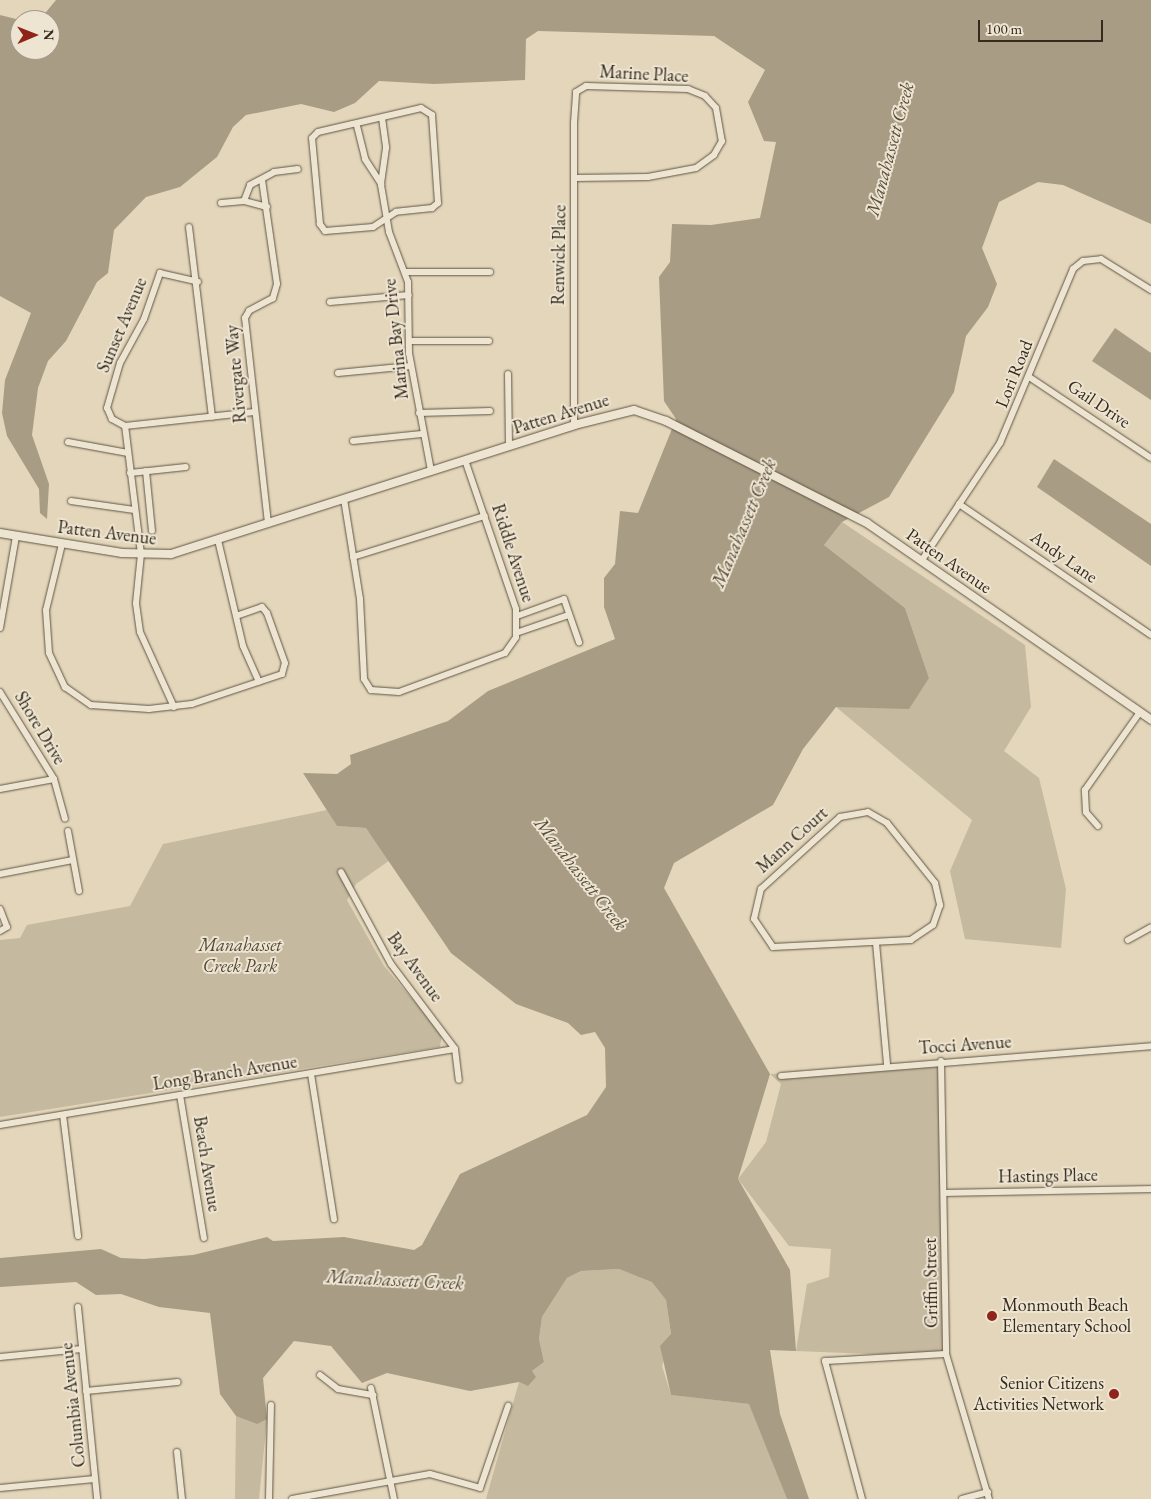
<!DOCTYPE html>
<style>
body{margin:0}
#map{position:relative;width:1151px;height:1499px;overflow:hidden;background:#e3d6ba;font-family:"EB Garamond",serif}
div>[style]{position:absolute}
.green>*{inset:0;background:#c5b99f}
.water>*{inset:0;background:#a89c84}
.roads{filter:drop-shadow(0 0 1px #605544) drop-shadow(0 0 1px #605544)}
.minor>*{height:6px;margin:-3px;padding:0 3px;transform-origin:3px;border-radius:3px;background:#ede4d2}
.tertiary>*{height:8px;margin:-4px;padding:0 4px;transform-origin:4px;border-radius:4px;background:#ede4d2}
.dots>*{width:14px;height:14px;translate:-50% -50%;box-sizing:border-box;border:2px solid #ede4d2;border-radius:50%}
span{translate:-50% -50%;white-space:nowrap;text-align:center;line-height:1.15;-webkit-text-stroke:4px #ede4d2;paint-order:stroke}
.street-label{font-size:18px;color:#352a1c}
.park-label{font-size:18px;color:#524736;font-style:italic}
.poi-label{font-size:18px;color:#352a1c}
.left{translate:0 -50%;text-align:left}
.right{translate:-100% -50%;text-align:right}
.water-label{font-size:19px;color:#584c3b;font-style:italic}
.north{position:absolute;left:10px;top:10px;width:50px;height:50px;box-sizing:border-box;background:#ede4d2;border:1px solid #a39a89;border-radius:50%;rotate:89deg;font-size:14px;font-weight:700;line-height:20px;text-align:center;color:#352a1c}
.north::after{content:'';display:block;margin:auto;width:18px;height:22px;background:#8f2418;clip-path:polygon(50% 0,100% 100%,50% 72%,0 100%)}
.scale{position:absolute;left:978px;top:20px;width:125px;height:22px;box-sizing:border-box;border:2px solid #352a1c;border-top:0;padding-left:6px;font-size:15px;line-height:18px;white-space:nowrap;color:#352a1c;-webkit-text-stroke:4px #ede4d2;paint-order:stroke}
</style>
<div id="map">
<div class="green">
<div style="clip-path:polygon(842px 522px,1025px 645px,1031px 707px,1004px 751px,1039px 778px,1066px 889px,1061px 948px,965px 939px,950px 871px,972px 820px,836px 707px,929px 678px,905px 608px,824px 545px)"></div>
<div style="clip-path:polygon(327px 810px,337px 826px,366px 828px,390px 860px,356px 884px,347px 900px,384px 966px,442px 1034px,440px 1047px,0 1117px,0 940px,20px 938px,27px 925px,130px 906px,163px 844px)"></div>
<div style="clip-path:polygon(942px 1064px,945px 1357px,796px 1351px,807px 1284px,829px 1277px,831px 1249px,789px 1246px,738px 1179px,766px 1142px,781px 1084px,770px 1074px)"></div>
<div style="clip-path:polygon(619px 1269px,652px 1281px,666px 1300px,671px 1335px,662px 1366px,671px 1395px,750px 1404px,787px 1499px,486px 1499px,519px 1382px,526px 1385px,532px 1371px,544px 1362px,539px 1339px,542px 1317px,567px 1278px,581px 1271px)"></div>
<div style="clip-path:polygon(236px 1416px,267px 1419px,259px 1499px,235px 1499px)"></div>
</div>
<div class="water">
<div style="clip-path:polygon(56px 0,1151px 0,1151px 224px,1063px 185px,1038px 182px,999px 202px,982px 248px,997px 284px,988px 307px,966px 336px,954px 392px,889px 497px,842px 522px,824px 545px,905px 608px,929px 678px,909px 709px,836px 707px,803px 749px,773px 805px,674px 863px,664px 888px,770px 1074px,738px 1179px,790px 1270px,796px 1351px,770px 1350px,780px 1414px,809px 1499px,787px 1499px,749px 1404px,671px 1395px,660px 1346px,671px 1334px,666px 1300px,652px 1282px,619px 1269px,581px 1271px,567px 1278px,542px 1317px,539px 1339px,544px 1362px,532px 1371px,536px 1377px,528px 1386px,519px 1382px,470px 1391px,387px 1373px,362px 1383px,331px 1346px,294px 1341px,263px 1378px,267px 1419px,257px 1424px,236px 1416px,220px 1394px,210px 1313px,159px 1307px,121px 1294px,96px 1295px,76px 1282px,0 1287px,0 1258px,56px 1253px,101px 1249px,121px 1258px,144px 1259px,193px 1255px,267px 1237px,273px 1241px,344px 1237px,414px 1250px,422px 1245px,460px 1174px,587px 1115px,606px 1087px,605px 1048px,595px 1032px,581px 1035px,568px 1023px,516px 1004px,451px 953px,366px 828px,337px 826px,303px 773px,337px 774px,351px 764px,350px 755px,448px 721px,488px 691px,615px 639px,604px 607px,604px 578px,615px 564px,620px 511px,638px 513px,676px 419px,664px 401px,659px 277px,670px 262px,672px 224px,711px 225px,760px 218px,776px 142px,764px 141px,748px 102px,765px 70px,714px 36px,538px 31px,526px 39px,525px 80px,434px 84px,379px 81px,355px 103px,334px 112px,301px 104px,246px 115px,233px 127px,217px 157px,180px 187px,146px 197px,114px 230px,108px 273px,97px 282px,66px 341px,48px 361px,38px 388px,32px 435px,49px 484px,47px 519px,40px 513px,39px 489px,7px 436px,2px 413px,5px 380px,31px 313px,0 296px,0 15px,20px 20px,20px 50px,50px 50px,50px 20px,34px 20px,42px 17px)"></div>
<div style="clip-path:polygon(1115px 328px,1151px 353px,1151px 400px,1092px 361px)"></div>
<div style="clip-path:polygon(1054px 459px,1151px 524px,1151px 566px,1037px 487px)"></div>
</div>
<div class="roads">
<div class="minor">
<div style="left:421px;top:108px;width:13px;rotate:32deg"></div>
<div style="left:432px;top:115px;width:88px;rotate:86.1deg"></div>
<div style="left:438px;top:203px;width:8px;rotate:140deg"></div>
<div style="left:432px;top:208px;width:36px;rotate:174deg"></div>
<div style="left:396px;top:212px;width:27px;rotate:147deg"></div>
<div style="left:373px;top:227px;width:48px;rotate:175.2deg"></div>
<div style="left:325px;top:231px;width:9px;rotate:-126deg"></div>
<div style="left:320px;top:224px;width:86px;rotate:-95.3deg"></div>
<div style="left:312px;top:138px;width:8px;rotate:-45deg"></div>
<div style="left:318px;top:132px;width:106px;rotate:-13.1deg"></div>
<div style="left:382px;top:118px;width:30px;rotate:82deg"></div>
<div style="left:386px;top:148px;width:37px;rotate:98deg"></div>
<div style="left:381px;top:185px;width:48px;rotate:80.3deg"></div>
<div style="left:389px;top:232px;width:53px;rotate:69.2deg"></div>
<div style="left:408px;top:282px;width:71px;rotate:89.2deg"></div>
<div style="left:409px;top:353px;width:120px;rotate:79.4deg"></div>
<div style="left:357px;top:126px;width:34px;rotate:76deg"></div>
<div style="left:365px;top:159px;width:30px;rotate:57deg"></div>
<div style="left:262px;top:180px;width:105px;rotate:81.8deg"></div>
<div style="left:277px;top:284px;width:15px;rotate:106deg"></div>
<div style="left:273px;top:298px;width:27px;rotate:152deg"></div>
<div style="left:249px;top:311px;width:8px;rotate:120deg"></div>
<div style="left:245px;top:318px;width:207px;rotate:83.6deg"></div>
<div style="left:221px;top:203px;width:23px;rotate:-5deg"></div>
<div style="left:267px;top:207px;width:24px;rotate:-165deg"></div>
<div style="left:244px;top:201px;width:17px;rotate:-69deg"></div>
<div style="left:250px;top:185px;width:27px;rotate:-28deg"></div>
<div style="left:274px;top:172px;width:24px;rotate:-7deg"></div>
<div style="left:189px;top:227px;width:191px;rotate:83.1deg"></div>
<div style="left:405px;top:272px;width:85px"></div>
<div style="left:330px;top:302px;width:79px;rotate:-5.1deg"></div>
<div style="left:409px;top:341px;width:80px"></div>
<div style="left:338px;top:373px;width:73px;rotate:-5.5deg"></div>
<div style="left:508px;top:374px;width:72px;rotate:89.2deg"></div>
<div style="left:1029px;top:377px;width:146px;rotate:33.6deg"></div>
<div style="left:419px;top:413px;width:71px;rotate:-1.6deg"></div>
<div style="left:574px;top:425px;width:302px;rotate:-90deg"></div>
<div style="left:574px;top:123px;width:31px;rotate:-86deg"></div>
<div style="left:576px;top:92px;width:12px;rotate:-31deg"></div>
<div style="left:586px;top:86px;width:102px;rotate:1.7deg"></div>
<div style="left:688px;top:89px;width:18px;rotate:22deg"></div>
<div style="left:705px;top:96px;width:16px;rotate:47deg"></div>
<div style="left:716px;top:108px;width:34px;rotate:80deg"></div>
<div style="left:722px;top:141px;width:16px;rotate:120deg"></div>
<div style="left:714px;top:155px;width:22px;rotate:144deg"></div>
<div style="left:696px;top:168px;width:49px;rotate:169.4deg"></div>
<div style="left:648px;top:177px;width:73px;rotate:179.2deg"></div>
<div style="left:125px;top:426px;width:130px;rotate:-6.2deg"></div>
<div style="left:353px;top:441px;width:69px;rotate:-5.8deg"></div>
<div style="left:68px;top:442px;width:61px;rotate:10.4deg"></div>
<div style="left:146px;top:471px;width:60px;rotate:84.3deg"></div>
<div style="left:130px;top:473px;width:56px;rotate:-6.1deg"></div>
<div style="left:344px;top:499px;width:101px;rotate:80.9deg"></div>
<div style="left:360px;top:599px;width:80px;rotate:87.1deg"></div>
<div style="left:364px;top:679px;width:13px;rotate:58deg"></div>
<div style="left:371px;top:690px;width:28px;rotate:4deg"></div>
<div style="left:399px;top:692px;width:113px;rotate:-20.2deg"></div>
<div style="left:505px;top:653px;width:19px;rotate:-55deg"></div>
<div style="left:516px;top:637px;width:28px;rotate:-90deg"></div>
<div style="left:516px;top:609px;width:157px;rotate:-108.9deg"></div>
<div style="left:71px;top:501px;width:64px;rotate:8.1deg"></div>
<div style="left:959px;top:504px;width:232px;rotate:34.3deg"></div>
<div style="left:218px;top:540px;width:109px;rotate:76.7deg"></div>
<div style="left:243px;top:646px;width:39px;rotate:66deg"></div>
<div style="left:62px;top:544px;width:68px;rotate:103.6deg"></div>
<div style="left:46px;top:610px;width:43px;rotate:86deg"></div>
<div style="left:49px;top:653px;width:38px;rotate:65deg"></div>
<div style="left:65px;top:687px;width:32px;rotate:35deg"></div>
<div style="left:91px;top:705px;width:58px;rotate:3.9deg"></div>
<div style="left:149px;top:709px;width:43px;rotate:-6.6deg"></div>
<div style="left:192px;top:704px;width:95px;rotate:-18.4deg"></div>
<div style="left:282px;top:674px;width:11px;rotate:-75deg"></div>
<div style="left:285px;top:663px;width:53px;rotate:-109.8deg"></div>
<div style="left:267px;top:613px;width:8px;rotate:-130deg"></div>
<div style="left:262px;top:607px;width:24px;rotate:161deg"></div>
<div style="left:353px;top:557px;width:138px;rotate:-17.3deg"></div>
<div style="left:922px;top:560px;width:141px;rotate:-56.3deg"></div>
<div style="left:1000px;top:443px;width:189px;rotate:-67.2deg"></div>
<div style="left:1073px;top:269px;width:13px;rotate:-39deg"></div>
<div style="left:1083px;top:261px;width:18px;rotate:-6deg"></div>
<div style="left:1101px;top:259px;width:59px;rotate:31.8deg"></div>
<div style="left:517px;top:616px;width:50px;rotate:-19.9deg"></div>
<div style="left:564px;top:599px;width:46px;rotate:70.8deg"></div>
<div style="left:0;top:628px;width:93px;rotate:-80.1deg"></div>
<div style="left:516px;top:633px;width:56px;rotate:-18.8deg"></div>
<div style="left:0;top:692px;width:102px;rotate:58.2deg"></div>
<div style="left:54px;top:779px;width:41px;rotate:74.6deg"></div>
<div style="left:174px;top:707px;width:82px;rotate:-114.4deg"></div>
<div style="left:140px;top:632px;width:29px;rotate:-98deg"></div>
<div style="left:136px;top:603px;width:49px;rotate:-84.2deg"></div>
<div style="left:141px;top:554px;width:129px;rotate:-97.1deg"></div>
<div style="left:125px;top:426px;width:15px;rotate:-152deg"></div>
<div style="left:112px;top:419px;width:12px;rotate:-114deg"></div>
<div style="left:107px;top:408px;width:47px;rotate:-73.9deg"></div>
<div style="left:120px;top:363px;width:50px;rotate:-61.4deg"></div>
<div style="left:144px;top:319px;width:49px;rotate:-70.8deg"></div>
<div style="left:160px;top:273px;width:39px;rotate:13deg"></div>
<div style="left:0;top:789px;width:55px;rotate:-10.5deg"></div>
<div style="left:868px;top:812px;width:22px;rotate:30deg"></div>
<div style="left:887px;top:823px;width:77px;rotate:51.3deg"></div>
<div style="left:935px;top:883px;width:23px;rotate:77deg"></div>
<div style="left:940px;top:905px;width:21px;rotate:109deg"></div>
<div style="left:933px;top:925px;width:27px;rotate:146deg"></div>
<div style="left:911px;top:940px;width:138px;rotate:177.1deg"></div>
<div style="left:773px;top:947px;width:34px;rotate:-124deg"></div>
<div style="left:754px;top:919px;width:31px;rotate:-77deg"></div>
<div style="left:761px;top:889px;width:107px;rotate:-42.3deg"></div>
<div style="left:840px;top:817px;width:28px;rotate:-10deg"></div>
<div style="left:1098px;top:826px;width:18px;rotate:-131deg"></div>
<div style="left:1086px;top:812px;width:22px;rotate:-93deg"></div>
<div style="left:1085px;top:790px;width:95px;rotate:-54.8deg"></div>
<div style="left:68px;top:831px;width:61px;rotate:79.6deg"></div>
<div style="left:341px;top:872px;width:105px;rotate:61.5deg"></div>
<div style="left:391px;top:964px;width:106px;rotate:53deg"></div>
<div style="left:455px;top:1049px;width:31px;rotate:83deg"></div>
<div style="left:0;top:874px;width:74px;rotate:-10.9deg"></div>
<div style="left:0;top:909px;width:19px;rotate:69deg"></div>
<div style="left:7px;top:927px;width:8px;rotate:150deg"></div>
<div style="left:1128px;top:940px;width:26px;rotate:-29deg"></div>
<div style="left:876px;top:943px;width:122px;rotate:84.8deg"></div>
<div style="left:941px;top:1061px;width:293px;rotate:89deg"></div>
<div style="left:946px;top:1354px;width:151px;rotate:73.5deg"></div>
<div style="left:311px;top:1074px;width:147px;rotate:81deg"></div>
<div style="left:781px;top:1076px;width:371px;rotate:-4.6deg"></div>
<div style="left:180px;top:1095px;width:145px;rotate:80.5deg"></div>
<div style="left:63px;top:1115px;width:122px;rotate:82.9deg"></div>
<div style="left:0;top:1125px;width:461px;rotate:-9.5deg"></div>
<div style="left:945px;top:1193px;width:206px;rotate:-1.1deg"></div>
<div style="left:78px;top:1307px;width:193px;rotate:84.3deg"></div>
<div style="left:0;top:1357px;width:82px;rotate:-5.6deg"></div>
<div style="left:320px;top:1375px;width:23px;rotate:38deg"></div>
<div style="left:338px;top:1389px;width:36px;rotate:10deg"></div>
<div style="left:371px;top:1388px;width:113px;rotate:78.3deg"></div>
<div style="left:86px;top:1391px;width:92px;rotate:-5.6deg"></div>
<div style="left:177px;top:1452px;width:47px;rotate:83.9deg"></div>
<div style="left:0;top:1488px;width:95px;rotate:-5.4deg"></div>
<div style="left:269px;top:1499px;width:94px;rotate:-88.8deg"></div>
<div style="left:292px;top:1499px;width:140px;rotate:-10.3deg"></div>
<div style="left:430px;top:1474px;width:52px;rotate:15.6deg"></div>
<div style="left:480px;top:1488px;width:87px;rotate:-71.1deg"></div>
<div style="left:862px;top:1499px;width:143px;rotate:-105deg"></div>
<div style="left:825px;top:1361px;width:121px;rotate:-3.3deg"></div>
<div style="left:962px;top:1499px;width:27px;rotate:-15deg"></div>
</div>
<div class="tertiary">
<div style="left:0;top:533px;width:124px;rotate:9.3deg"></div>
<div style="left:122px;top:553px;width:49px;rotate:1.2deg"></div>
<div style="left:171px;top:554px;width:423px;rotate:-17.7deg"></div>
<div style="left:574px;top:425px;width:62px;rotate:-14deg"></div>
<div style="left:634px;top:410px;width:34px;rotate:19deg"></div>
<div style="left:666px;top:421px;width:225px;rotate:26.9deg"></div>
<div style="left:867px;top:523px;width:346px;rotate:34.7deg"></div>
</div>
</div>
<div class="dots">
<div style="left:992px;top:1316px;background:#8f2418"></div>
<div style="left:1114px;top:1394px;background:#8f2418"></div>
</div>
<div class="street-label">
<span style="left:644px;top:74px;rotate:3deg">Marine Place</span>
<span style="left:559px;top:255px;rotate:-89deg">Renwick Place</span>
<span style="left:122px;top:325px;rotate:-67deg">Sunset Avenue</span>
<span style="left:396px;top:339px;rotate:-96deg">Marina Bay Drive</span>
<span style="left:236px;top:374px;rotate:-95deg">Rivergate Way</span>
<span style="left:1014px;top:374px;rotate:-68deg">Lori Road</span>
<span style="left:1099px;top:404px;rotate:34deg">Gail Drive</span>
<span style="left:561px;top:414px;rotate:-17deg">Patten Avenue</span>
<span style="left:107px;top:533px;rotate:7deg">Patten Avenue</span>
<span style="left:513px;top:553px;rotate:72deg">Riddle Avenue</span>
<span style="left:1064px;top:557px;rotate:35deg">Andy Lane</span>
<span style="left:949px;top:561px;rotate:35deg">Patten Avenue</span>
<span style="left:40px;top:728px;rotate:59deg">Shore Drive</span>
<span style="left:792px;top:840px;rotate:-42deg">Mann Court</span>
<span style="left:415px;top:967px;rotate:54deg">Bay Avenue</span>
<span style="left:965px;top:1045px;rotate:-4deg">Tocci Avenue</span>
<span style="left:225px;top:1073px;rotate:-9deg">Long Branch Avenue</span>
<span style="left:207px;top:1164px;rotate:81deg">Beach Avenue</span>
<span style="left:1048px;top:1176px;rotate:-1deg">Hastings Place</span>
<span style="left:931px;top:1283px;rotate:-91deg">Griffin Street</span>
<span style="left:73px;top:1405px;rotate:-96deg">Columbia Avenue</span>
</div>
<div class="park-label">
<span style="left:240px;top:956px">Manahasset<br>Creek Park</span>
</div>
<div class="poi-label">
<span class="left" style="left:1002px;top:1316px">Monmouth Beach<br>Elementary School</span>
<span class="right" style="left:1104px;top:1394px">Senior Citizens<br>Activities Network</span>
</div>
<div class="water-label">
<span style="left:890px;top:149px;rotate:-75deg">Manahassett Creek</span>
<span style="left:744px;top:523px;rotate:-67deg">Manahassett Creek</span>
<span style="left:581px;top:874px;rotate:52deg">Manahassett Creek</span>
<span style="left:395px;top:1280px;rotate:3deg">Manahassett Creek</span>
</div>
<div class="north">N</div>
<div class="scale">100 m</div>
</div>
